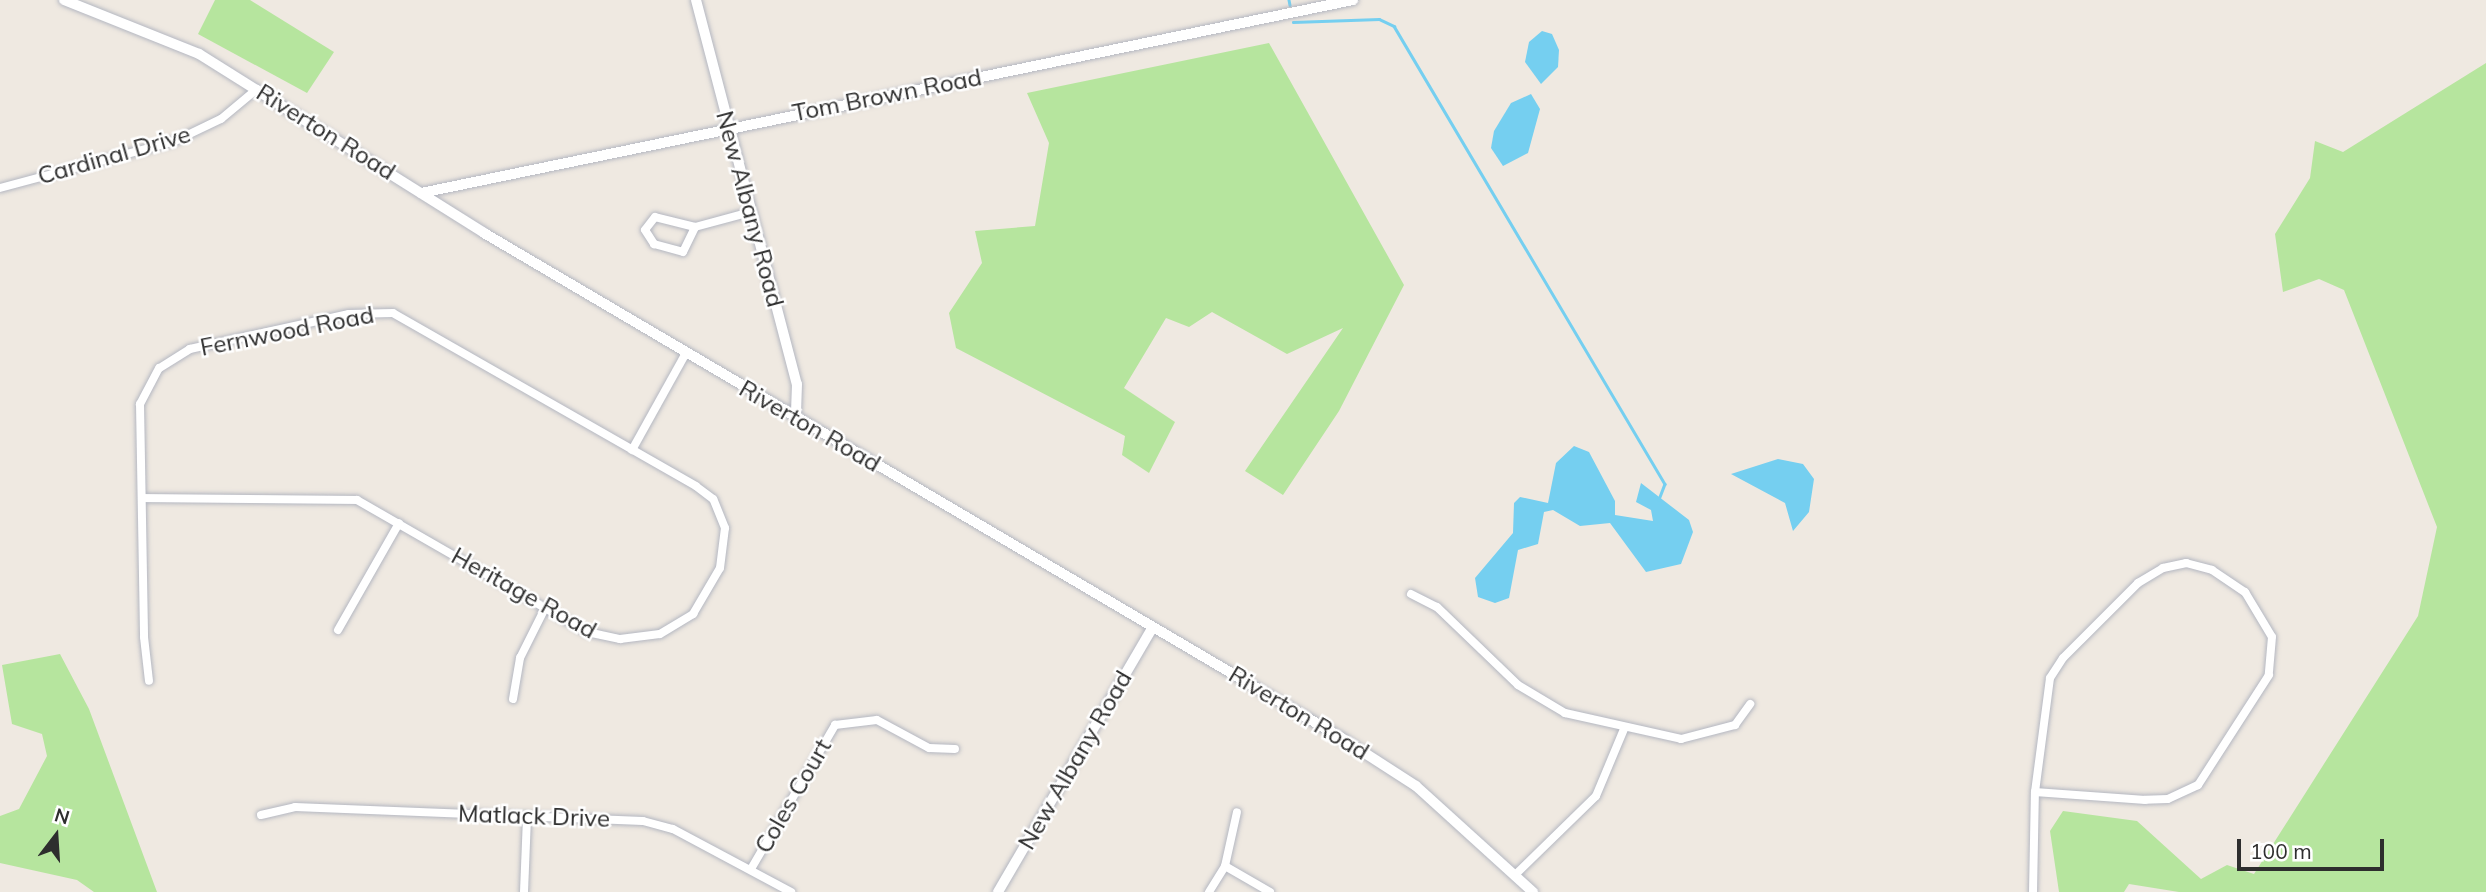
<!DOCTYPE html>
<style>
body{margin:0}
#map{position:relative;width:2486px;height:892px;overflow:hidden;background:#efe9e1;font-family:Mulish,sans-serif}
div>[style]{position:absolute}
.green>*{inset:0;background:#b6e59e}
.water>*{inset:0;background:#75cff0}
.stream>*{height:2.5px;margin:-1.25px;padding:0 1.25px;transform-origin:1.25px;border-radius:1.25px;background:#75cff0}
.roads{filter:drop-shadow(0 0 2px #b4b7c1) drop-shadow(0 0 2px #b4b7c1)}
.minor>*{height:8px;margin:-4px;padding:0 4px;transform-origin:4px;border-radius:4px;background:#fff}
.tertiary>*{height:10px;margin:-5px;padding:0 5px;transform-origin:5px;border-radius:5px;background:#fff}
.secondary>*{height:10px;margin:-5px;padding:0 5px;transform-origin:5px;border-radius:5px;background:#fff}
span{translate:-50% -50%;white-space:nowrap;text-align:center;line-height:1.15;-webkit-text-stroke:5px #fff;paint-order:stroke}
.street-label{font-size:24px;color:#2e2e2e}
.north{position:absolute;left:21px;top:801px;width:70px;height:70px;-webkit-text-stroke:5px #fff;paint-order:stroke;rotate:17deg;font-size:19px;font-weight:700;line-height:28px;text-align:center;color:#2e2e2e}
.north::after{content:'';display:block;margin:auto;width:24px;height:32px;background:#2e2e2e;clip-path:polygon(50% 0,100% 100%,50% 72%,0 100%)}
.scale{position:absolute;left:2237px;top:839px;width:147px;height:32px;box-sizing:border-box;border:4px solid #2e2e2e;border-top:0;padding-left:9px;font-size:21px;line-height:24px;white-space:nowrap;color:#2e2e2e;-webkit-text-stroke:5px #fff;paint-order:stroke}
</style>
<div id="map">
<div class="green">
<div style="clip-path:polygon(215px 0,250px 0,334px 52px,307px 93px,198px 34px)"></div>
<div style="clip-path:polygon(1269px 43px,1404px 285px,1339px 411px,1283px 495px,1245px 471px,1343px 328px,1287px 354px,1212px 312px,1189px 327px,1166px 318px,1124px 388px,1175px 422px,1149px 473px,1122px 455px,1125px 436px,956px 348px,949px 313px,982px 263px,975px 231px,1035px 226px,1049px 143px,1027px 93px)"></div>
<div style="clip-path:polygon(2486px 63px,2486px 892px,2179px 892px,2129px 884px,2124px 892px,2059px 892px,2050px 831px,2063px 811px,2137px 821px,2201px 879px,2227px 865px,2254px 874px,2418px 616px,2437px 527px,2344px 290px,2319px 279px,2283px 292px,2275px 234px,2310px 178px,2315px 141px,2343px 152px)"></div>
<div style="clip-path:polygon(60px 654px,89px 709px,157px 892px,94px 892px,77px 880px,0 863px,0 816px,19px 809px,47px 756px,42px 734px,12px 724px,2px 665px)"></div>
</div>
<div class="water">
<div style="clip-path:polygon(1542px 31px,1552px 34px,1559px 50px,1558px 67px,1541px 84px,1525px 62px,1529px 42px)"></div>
<div style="clip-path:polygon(1531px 94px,1540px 109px,1528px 153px,1503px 166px,1491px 148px,1494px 131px,1511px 103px)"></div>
<div style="clip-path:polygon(1574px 446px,1589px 452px,1615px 501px,1615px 515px,1653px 521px,1651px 510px,1636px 502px,1641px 483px,1689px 520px,1693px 532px,1681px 564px,1646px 572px,1610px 523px,1580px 526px,1553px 510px,1544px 512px,1538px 544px,1518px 550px,1509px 598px,1495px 603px,1478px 597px,1475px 578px,1513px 533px,1514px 503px,1520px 497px,1548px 503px,1556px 463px)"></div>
<div style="clip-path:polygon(1778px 459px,1803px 464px,1814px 479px,1809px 512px,1793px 531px,1785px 503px,1731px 474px)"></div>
</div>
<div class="stream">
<div style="left:1289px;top:0;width:5px;rotate:79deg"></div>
<div style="left:1293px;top:22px;width:86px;rotate:-2deg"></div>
<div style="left:1379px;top:19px;width:17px;rotate:25deg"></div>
<div style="left:1394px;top:26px;width:532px;rotate:59.39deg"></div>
<div style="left:1665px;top:484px;width:17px;rotate:111deg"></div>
</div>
<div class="roads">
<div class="minor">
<div style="left:0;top:188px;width:181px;rotate:-15deg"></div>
<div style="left:175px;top:141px;width:51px;rotate:-25.6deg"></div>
<div style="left:221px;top:119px;width:47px;rotate:-39.8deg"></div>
<div style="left:695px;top:227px;width:41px;rotate:-166deg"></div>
<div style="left:655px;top:217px;width:16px;rotate:128deg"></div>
<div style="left:645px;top:230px;width:17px;rotate:57deg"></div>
<div style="left:654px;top:244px;width:30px;rotate:15deg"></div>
<div style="left:683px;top:252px;width:28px;rotate:-64deg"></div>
<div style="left:695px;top:227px;width:58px;rotate:-15deg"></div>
<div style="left:632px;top:450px;width:111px;rotate:-60.9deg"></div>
<div style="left:142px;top:498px;width:215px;rotate:0.5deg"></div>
<div style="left:357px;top:500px;width:265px;rotate:29.9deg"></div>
<div style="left:587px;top:632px;width:34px;rotate:12deg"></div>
<div style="left:620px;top:639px;width:40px;rotate:-7.1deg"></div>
<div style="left:660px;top:634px;width:39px;rotate:-31deg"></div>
<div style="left:693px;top:614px;width:53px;rotate:-59.6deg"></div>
<div style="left:720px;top:568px;width:40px;rotate:-82.9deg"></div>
<div style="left:725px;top:528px;width:31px;rotate:-112deg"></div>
<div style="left:713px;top:499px;width:21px;rotate:-143deg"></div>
<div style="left:696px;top:486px;width:349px;rotate:-150.3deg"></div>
<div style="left:393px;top:313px;width:44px;rotate:178.7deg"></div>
<div style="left:349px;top:314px;width:163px;rotate:167.6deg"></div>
<div style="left:190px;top:349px;width:36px;rotate:148deg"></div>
<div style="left:159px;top:368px;width:41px;rotate:117.8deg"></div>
<div style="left:140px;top:404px;width:233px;rotate:89deg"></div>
<div style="left:144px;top:637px;width:44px;rotate:83.5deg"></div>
<div style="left:1411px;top:594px;width:29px;rotate:27deg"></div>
<div style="left:1437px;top:607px;width:112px;rotate:43.9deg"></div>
<div style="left:1518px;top:685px;width:55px;rotate:30.8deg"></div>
<div style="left:1565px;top:713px;width:119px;rotate:12.6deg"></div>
<div style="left:1681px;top:739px;width:56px;rotate:-14.5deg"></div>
<div style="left:1735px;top:725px;width:26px;rotate:-54deg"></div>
<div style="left:338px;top:630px;width:123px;rotate:-60.3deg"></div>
<div style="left:513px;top:699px;width:42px;rotate:-80.3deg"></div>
<div style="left:520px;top:658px;width:56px;rotate:-63.4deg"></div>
<div style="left:261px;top:815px;width:35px;rotate:-13deg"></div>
<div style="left:295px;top:807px;width:348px;rotate:2.3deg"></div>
<div style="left:643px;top:821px;width:31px;rotate:15deg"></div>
<div style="left:673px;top:829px;width:134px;rotate:28.1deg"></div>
<div style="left:1225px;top:866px;width:52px;rotate:30deg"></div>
<div style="left:751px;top:869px;width:167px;rotate:-59.7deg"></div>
<div style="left:835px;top:725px;width:42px;rotate:-6.8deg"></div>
<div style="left:877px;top:720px;width:59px;rotate:28.3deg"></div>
<div style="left:929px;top:748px;width:26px;rotate:2deg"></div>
<div style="left:1515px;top:875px;width:113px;rotate:-44.3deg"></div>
<div style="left:1596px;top:796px;width:73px;rotate:-67.3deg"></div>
<div style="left:524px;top:892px;width:76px;rotate:-87.7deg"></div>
<div style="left:1209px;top:892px;width:31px;rotate:-58deg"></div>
<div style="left:1225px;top:866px;width:55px;rotate:-77.5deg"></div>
<div style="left:2033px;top:892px;width:100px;rotate:-88.9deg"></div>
<div style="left:2035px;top:792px;width:115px;rotate:-82.5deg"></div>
<div style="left:2050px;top:678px;width:24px;rotate:-57deg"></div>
<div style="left:2063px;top:658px;width:106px;rotate:-45deg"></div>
<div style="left:2138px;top:583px;width:29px;rotate:-31deg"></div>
<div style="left:2163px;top:568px;width:24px;rotate:-12deg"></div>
<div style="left:2186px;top:563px;width:27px;rotate:15deg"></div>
<div style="left:2212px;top:570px;width:40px;rotate:34deg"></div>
<div style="left:2245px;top:592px;width:52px;rotate:59deg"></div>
<div style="left:2272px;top:637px;width:38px;rotate:95deg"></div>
<div style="left:2269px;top:675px;width:131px;rotate:122.8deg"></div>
<div style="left:2198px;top:785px;width:33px;rotate:155deg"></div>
<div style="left:2168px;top:799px;width:23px;rotate:178deg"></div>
<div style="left:2145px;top:800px;width:110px;rotate:-175.8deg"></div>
</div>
<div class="tertiary">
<div style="left:696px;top:0;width:397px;rotate:75.3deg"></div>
<div style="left:797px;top:384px;width:34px;rotate:92deg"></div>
<div style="left:421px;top:193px;width:952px;rotate:-11.7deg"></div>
</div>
<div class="secondary">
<div style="left:64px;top:0;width:145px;rotate:21.8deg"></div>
<div style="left:199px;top:54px;width:337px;rotate:32.1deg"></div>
<div style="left:484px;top:233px;width:993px;rotate:30.49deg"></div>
<div style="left:1340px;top:737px;width:90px;rotate:32.8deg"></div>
<div style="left:1416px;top:786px;width:158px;rotate:42.2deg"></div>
<div style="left:998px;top:892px;width:306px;rotate:-59.7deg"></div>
</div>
</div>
<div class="street-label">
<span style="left:887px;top:95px;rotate:-11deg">Tom Brown Road</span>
<span style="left:326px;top:132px;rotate:32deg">Riverton Road</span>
<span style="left:114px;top:155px;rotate:-16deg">Cardinal Drive</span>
<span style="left:750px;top:209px;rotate:75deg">New Albany Road</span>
<span style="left:287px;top:331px;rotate:-11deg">Fernwood Road</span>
<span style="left:810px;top:426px;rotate:30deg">Riverton Road</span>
<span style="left:524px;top:593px;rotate:29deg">Heritage Road</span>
<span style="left:1299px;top:713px;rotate:31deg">Riverton Road</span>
<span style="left:1075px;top:760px;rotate:-60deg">New Albany Road</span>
<span style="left:793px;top:796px;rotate:-60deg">Coles Court</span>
<span style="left:534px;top:816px;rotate:2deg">Matlack Drive</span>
</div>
<div class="north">N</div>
<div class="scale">100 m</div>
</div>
